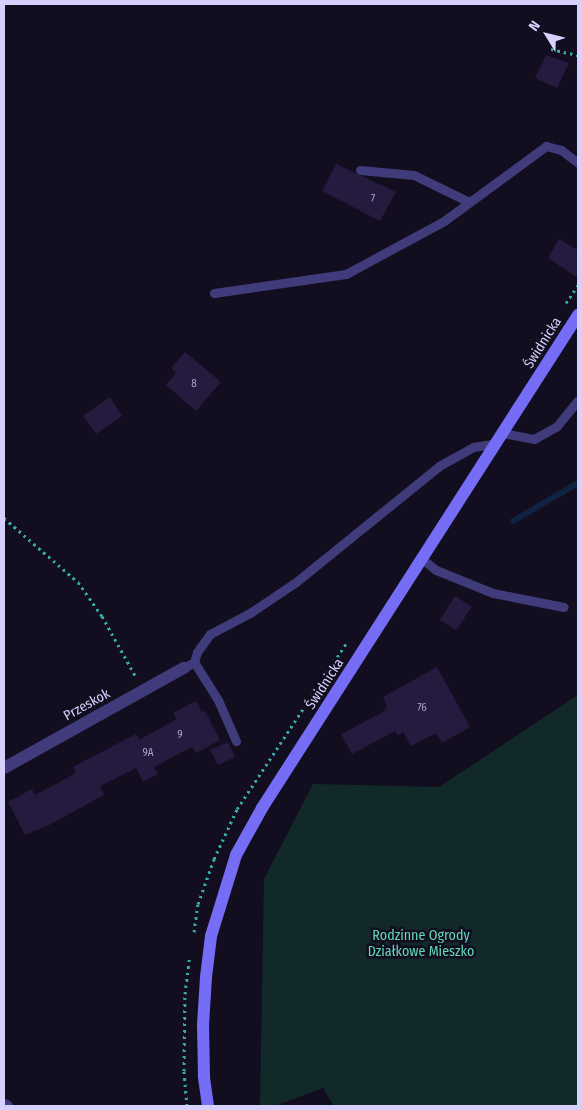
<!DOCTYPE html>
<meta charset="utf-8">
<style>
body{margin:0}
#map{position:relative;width:582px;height:1110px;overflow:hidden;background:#120e1f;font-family:"Fira Sans Condensed",sans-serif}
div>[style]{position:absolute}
.green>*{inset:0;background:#122929}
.stream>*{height:6px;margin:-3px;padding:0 3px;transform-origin:3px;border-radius:3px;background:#102241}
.building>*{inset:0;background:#241b3f}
.path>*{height:3px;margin-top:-1.5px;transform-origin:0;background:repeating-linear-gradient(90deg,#36aaa6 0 2.5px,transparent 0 6.5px)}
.service>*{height:9px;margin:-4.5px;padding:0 4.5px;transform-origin:4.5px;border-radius:4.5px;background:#403c7b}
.minor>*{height:12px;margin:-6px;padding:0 6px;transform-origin:6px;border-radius:6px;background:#403c7b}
.secondary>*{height:12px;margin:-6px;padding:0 6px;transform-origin:6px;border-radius:6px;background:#756df5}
span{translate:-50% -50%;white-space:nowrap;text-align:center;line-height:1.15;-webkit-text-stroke:5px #120e1f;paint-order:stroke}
.number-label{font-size:11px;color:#aaa3cd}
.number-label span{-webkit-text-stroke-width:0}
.street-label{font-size:14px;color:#d6d0fc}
.park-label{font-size:14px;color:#61d6bc}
.frame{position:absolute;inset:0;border:5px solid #d6d0fc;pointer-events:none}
.north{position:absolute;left:522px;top:10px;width:50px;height:50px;-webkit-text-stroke:4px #120e1f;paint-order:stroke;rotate:306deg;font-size:14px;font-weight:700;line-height:20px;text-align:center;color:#d6d0fc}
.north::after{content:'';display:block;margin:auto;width:18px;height:22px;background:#d6d0fc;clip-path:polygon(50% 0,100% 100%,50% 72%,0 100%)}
</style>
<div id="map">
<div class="green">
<div style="clip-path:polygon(578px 695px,578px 1106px,334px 1106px,323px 1088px,275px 1106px,260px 1106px,264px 879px,313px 784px,439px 787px)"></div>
</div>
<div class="stream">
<div style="left:513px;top:521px;width:75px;rotate:-30.3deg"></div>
</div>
<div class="building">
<div style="clip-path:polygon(546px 55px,569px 63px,557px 88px,535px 78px)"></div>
<div style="clip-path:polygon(336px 164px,396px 192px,380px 221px,322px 191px)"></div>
<div style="clip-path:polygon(559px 239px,578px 250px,578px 278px,548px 258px)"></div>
<div style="clip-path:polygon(185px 352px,221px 382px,196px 411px,166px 385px,176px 373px,171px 368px)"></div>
<div style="clip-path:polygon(110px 397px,122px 416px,96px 434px,83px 416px)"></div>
<div style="clip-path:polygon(455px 596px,472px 607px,456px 630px,440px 620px)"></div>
<div style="clip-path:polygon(437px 667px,470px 727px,442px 743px,436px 733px,411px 746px,403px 732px,398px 736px,395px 731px,352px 754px,341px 734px,385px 711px,384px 709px,387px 707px,383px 697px)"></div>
<div style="clip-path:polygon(196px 701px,202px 712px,205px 711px,220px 740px,196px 753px,192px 747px,154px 767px,158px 774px,143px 782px,136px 768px,100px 786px,104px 795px,49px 825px,25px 835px,8px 802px,32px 789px,35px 795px,58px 783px,76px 773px,73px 767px,136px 734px,139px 740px,177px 719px,173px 713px)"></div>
<div style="clip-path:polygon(228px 742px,235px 757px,218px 765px,210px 750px)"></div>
</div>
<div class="path">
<div style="left:551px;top:49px;width:28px;rotate:13deg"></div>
<div style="left:566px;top:303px;width:22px;rotate:-56deg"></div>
<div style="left:4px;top:518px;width:98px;rotate:40.9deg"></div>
<div style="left:78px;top:582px;width:42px;rotate:54.8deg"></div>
<div style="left:102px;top:616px;width:70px;rotate:60.9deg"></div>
<div style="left:194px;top:932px;width:28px;rotate:-82deg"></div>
<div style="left:198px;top:904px;width:48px;rotate:-70.4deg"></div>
<div style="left:214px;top:859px;width:55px;rotate:-65.3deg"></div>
<div style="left:237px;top:809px;width:200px;rotate:-56.6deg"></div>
<div style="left:187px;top:1106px;width:35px;rotate:-95deg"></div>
<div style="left:184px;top:1071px;width:77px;rotate:-89.3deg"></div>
<div style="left:185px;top:994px;width:38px;rotate:-83deg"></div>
</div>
<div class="service">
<div style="left:360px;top:170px;width:54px;rotate:5.3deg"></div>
<div style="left:414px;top:175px;width:61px;rotate:26.1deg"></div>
<div style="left:214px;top:293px;width:133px;rotate:-8.2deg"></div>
<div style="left:346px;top:274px;width:111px;rotate:-28.4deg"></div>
<div style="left:444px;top:221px;width:127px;rotate:-36.3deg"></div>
<div style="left:546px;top:146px;width:16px;rotate:15deg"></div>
<div style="left:561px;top:150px;width:21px;rotate:37deg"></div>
<div style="left:503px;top:433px;width:32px;rotate:11deg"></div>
<div style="left:534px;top:439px;width:26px;rotate:-29deg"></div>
<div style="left:557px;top:426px;width:33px;rotate:-51deg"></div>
<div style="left:422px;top:559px;width:18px;rotate:38deg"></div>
<div style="left:436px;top:570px;width:61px;rotate:22deg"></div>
<div style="left:493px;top:593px;width:72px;rotate:11.2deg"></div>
<div style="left:194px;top:662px;width:45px;rotate:57.7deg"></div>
<div style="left:218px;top:700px;width:45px;rotate:66.3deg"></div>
<div style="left:184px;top:668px;width:12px;rotate:-31deg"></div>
<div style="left:194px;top:662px;width:10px;rotate:-73deg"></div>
<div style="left:197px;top:652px;width:22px;rotate:-54deg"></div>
<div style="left:210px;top:634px;width:45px;rotate:-27.7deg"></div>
<div style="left:250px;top:613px;width:55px;rotate:-34deg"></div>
<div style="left:296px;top:582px;width:184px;rotate:-39deg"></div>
<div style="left:439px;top:466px;width:39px;rotate:-29deg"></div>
<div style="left:473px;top:447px;width:24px;rotate:-9deg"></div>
</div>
<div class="minor">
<div style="left:4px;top:768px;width:206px;rotate:-29.1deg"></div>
<div style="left:4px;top:1105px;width:3px;rotate:18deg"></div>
</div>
<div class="secondary">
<div style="left:208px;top:1106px;width:30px;rotate:-98deg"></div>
<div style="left:204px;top:1076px;width:51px;rotate:-91.1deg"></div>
<div style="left:203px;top:1025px;width:48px;rotate:-86.4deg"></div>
<div style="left:206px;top:977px;width:41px;rotate:-83deg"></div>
<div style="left:211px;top:936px;width:85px;rotate:-72.8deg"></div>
<div style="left:236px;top:855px;width:54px;rotate:-61deg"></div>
<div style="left:262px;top:808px;width:586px;rotate:-57.34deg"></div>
</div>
<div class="number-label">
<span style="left:373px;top:199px">7</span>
<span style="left:194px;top:384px">8</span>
<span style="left:422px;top:708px">76</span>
<span style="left:180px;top:735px">9</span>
<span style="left:148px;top:753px">9A</span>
</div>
<div class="street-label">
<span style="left:543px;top:343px;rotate:-58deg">Świdnicka</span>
<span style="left:325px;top:684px;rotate:-57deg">Świdnicka</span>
<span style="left:87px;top:705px;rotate:-29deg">Przeskok</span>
</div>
<div class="park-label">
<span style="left:421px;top:944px">Rodzinne Ogrody<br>Działkowe Mieszko</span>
</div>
<div class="frame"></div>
<div class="north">N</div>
</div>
